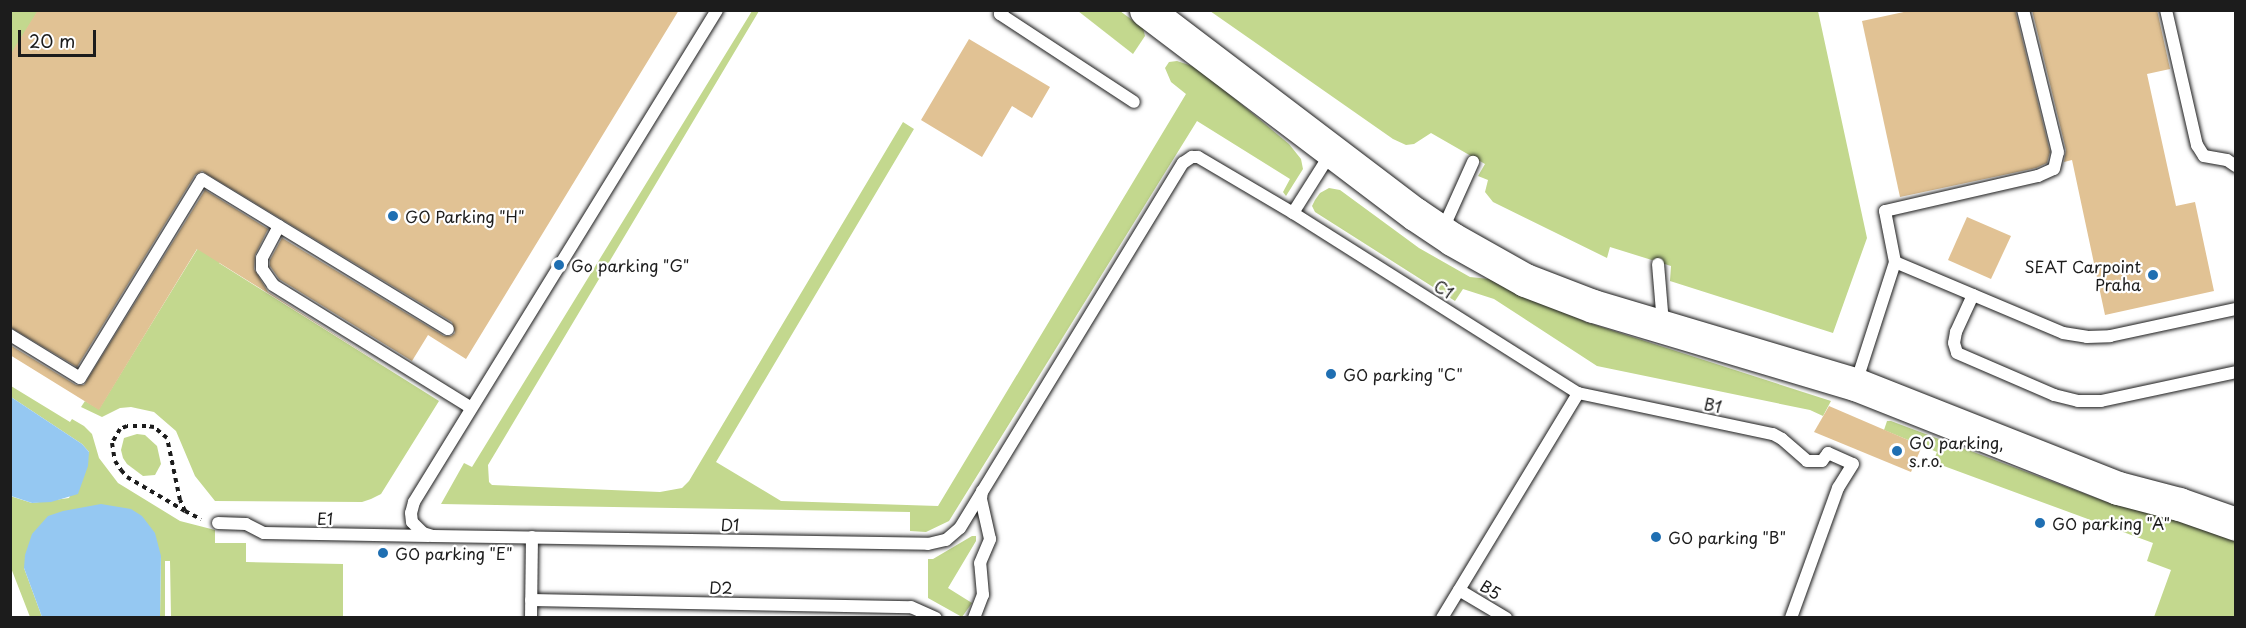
<!DOCTYPE html>
<style>
body{margin:0}
#map{position:relative;width:2246px;height:628px;overflow:hidden;background:#fff;font-family:"Playpen Sans",sans-serif}
div>[style]{position:absolute}
.green>*{inset:0;background:#c3d88e}
.water>*{inset:0;background:#95c8f2}
.building>*{inset:0;background:#e1c294}
.path>*{height:4px;margin-top:-2px;transform-origin:0;background:repeating-linear-gradient(90deg,#1c1c1c 0 4.5px,transparent 0 9px)}
.roads{filter:drop-shadow(0 0 2px #1c1c1c) drop-shadow(0 0 2px #1c1c1c)}
.lane>*{height:12px;margin:-6px;padding:0 6px;transform-origin:6px;border-radius:6px;background:#fff}
.secondary>*{height:33px;margin:-16.5px;padding:0 16.5px;transform-origin:16.5px;border-radius:16.5px;background:#fff}
.dots>*{width:16px;height:16px;translate:-50% -50%;box-sizing:border-box;border:3px solid #fff;border-radius:50%}
span{translate:-50% -50%;white-space:nowrap;text-align:center;line-height:1.15;-webkit-text-stroke:4.5px #fff;paint-order:stroke}
.poi-label{font-size:16px;color:#1c1c1c}
.left{translate:0 -50%;text-align:left}
.right{translate:-100% -50%;text-align:right}
.street-label{font-size:16px;color:#1c1c1c}
.frame{position:absolute;inset:0;border:12px solid #1c1c1c;pointer-events:none}
.scale{position:absolute;left:18px;top:30px;width:78px;height:27px;box-sizing:border-box;border:3px solid #1c1c1c;border-top:0;padding-left:8px;font-size:18px;line-height:21px;white-space:nowrap;color:#1c1c1c;-webkit-text-stroke:4px #fff;paint-order:stroke}
</style>
<div id="map">
<div class="green">
<div style="clip-path:polygon(11px 11px,38px 11px,11px 55px)"></div>
<div style="clip-path:polygon(752px 11px,759px 11px,488px 465px,489px 482px,492px 485px,660px 492px,682px 488px,689px 481px,903px 122px,914px 129px,716px 462px,781px 501px,938px 506px,1186px 94px,1171px 82px,1165px 68px,1169px 62px,1177px 61px,1198px 68px,1289px 144px,1301px 159px,1303px 169px,1286px 196px,1283px 192px,1290px 179px,1197px 121px,949px 521px,926px 532px,910px 531px,910px 512px,441px 504px,464px 463px,472px 467px)"></div>
<div style="clip-path:polygon(1078px 11px,1120px 11px,1143px 28px,1145px 36px,1133px 54px)"></div>
<div style="clip-path:polygon(1210px 11px,1818px 11px,1867px 238px,1833px 333px,1670px 281px,1671px 266px,1610px 247px,1607px 258px,1493px 202px,1485px 192px,1488px 180px,1478px 176px,1485px 164px,1431px 133px,1414px 144px,1406px 145px,1393px 139px)"></div>
<div style="clip-path:polygon(1329px 188px,1340px 190px,1419px 248px,1470px 277px,1489px 279px,1586px 322px,1831px 401px,1823px 416px,1810px 410px,1597px 366px,1494px 299px,1463px 289px,1455px 301px,1315px 212px,1312px 206px,1315px 200px,1320px 193px)"></div>
<div style="clip-path:polygon(222px 209px,219px 263px,439px 401px,381px 494px,371px 499px,362px 502px,215px 501px,195px 476px,176px 431px,154px 412px,131px 407px,120px 408px,102px 417px,81px 407px,85px 401px,99px 409px)"></div>
<div style="clip-path:polygon(11px 386px,70px 422px,72px 419px,84px 426px,92px 434px,99px 458px,118px 483px,180px 521px,215px 530px,215px 543px,246px 543px,246px 562px,343px 564px,343px 617px,171px 617px,170px 561px,165px 561px,165px 617px,160px 617px,161px 556px,24px 568px,42px 617px,30px 617px,11px 568px,10px 496px,32px 503px,69px 498px,89px 452px,82px 444px,11px 397px)"></div>
<div style="clip-path:polygon(1887px 421px,1891px 421px,2107px 502px,2235px 535px,2235px 617px,2154px 617px,2171px 570px,2147px 561px,2153px 543px,1933px 462px,1937px 452px,1884px 430px)"></div>
<div style="clip-path:polygon(137px 434px,145px 435px,157px 446px,161px 464px,155px 475px,143px 476px,127px 464px,123px 458px,121px 450px,124px 438px)"></div>
<div style="clip-path:polygon(972px 536px,976px 536px,976px 541px,948px 588px,972px 603px,962px 617px,928px 598px,928px 559px,933px 559px)"></div>
</div>
<div class="water">
<div style="clip-path:polygon(11px 397px,82px 444px,89px 452px,88px 466px,78px 494px,51px 502px,32px 503px,11px 496px)"></div>
<div style="clip-path:polygon(101px 504px,131px 509px,142px 516px,155px 533px,161px 556px,160px 617px,42px 617px,24px 568px,25px 555px,32px 534px,48px 516px,63px 511px)"></div>
</div>
<div class="building">
<div style="clip-path:polygon(38px 10px,679px 10px,466px 359px,428px 335px,412px 361px,279px 279px,270px 266px,270px 260px,282px 238px,444px 336px,451px 336px,455px 333px,452px 322px,202px 171px,195px 175px,77px 367px,10px 327px,10px 55px)"></div>
<div style="clip-path:polygon(1913px 10px,2015px 10px,2050px 152px,2047px 163px,2036px 168px,1900px 197px,1862px 21px)"></div>
<div style="clip-path:polygon(2032px 10px,2157px 10px,2170px 69px,2147px 74px,2176px 206px,2195px 202px,2214px 291px,2105px 315px,2072px 160px,2064px 162px,2066px 150px)"></div>
<div style="clip-path:polygon(969px 39px,1050px 87px,1032px 118px,1012px 106px,982px 157px,921px 120px)"></div>
<div style="clip-path:polygon(205px 190px,268px 229px,255px 255px,254px 269px,268px 292px,402px 377px,197px 249px,99px 410px,10px 355px,10px 345px,76px 385px,84px 385px)"></div>
<div style="clip-path:polygon(1967px 217px,2011px 236px,1991px 279px,1948px 260px)"></div>
<div style="clip-path:polygon(1829px 406px,1922px 446px,1911px 472px,1814px 432px)"></div>
</div>
<div class="path">
<div style="left:185px;top:511px;width:12px;rotate:-114deg"></div>
<div style="left:180px;top:500px;width:63px;rotate:-101.8deg"></div>
<div style="left:167px;top:438px;width:17px;rotate:-140deg"></div>
<div style="left:154px;top:427px;width:8px;rotate:-173deg"></div>
<div style="left:146px;top:426px;width:19px;rotate:180deg"></div>
<div style="left:127px;top:426px;width:8px;rotate:157deg"></div>
<div style="left:120px;top:429px;width:16px;rotate:120deg"></div>
<div style="left:112px;top:443px;width:18px;rotate:81deg"></div>
<div style="left:115px;top:461px;width:11px;rotate:56deg"></div>
<div style="left:121px;top:470px;width:9px;rotate:49deg"></div>
<div style="left:127px;top:477px;width:67px;rotate:30.4deg"></div>
<div style="left:185px;top:511px;width:18px;rotate:27deg"></div>
</div>
<div class="roads">
<div class="lane">
<div style="left:717px;top:10px;width:578px;rotate:121.63deg"></div>
<div style="left:414px;top:502px;width:11px;rotate:105deg"></div>
<div style="left:411px;top:513px;width:9px;rotate:84deg"></div>
<div style="left:412px;top:522px;width:16px;rotate:45deg"></div>
<div style="left:423px;top:533px;width:10px;rotate:17deg"></div>
<div style="left:433px;top:536px;width:495px;rotate:0.9deg"></div>
<div style="left:928px;top:544px;width:18px;rotate:-13deg"></div>
<div style="left:946px;top:540px;width:18px;rotate:-41deg"></div>
<div style="left:960px;top:528px;width:428px;rotate:-58.6deg"></div>
<div style="left:1183px;top:163px;width:11px;rotate:-34deg"></div>
<div style="left:1192px;top:157px;width:6px"></div>
<div style="left:1198px;top:157px;width:110px;rotate:30.5deg"></div>
<div style="left:1293px;top:213px;width:337px;rotate:32.3deg"></div>
<div style="left:1578px;top:393px;width:199px;rotate:11.9deg"></div>
<div style="left:1773px;top:434px;width:10px;rotate:29deg"></div>
<div style="left:1782px;top:439px;width:33px;rotate:41deg"></div>
<div style="left:1807px;top:461px;width:15px"></div>
<div style="left:1822px;top:461px;width:10px;rotate:-53deg"></div>
<div style="left:1828px;top:453px;width:27px;rotate:24deg"></div>
<div style="left:1853px;top:464px;width:28px;rotate:122deg"></div>
<div style="left:1838px;top:488px;width:138px;rotate:109.9deg"></div>
<div style="left:1003px;top:10px;width:5px;rotate:127deg"></div>
<div style="left:1000px;top:14px;width:160px;rotate:33.3deg"></div>
<div style="left:2166px;top:10px;width:139px;rotate:77.1deg"></div>
<div style="left:2197px;top:145px;width:13px;rotate:58deg"></div>
<div style="left:2204px;top:156px;width:23px;rotate:10deg"></div>
<div style="left:2227px;top:160px;width:11px;rotate:34deg"></div>
<div style="left:1293px;top:213px;width:71px;rotate:-57.7deg"></div>
<div style="left:279px;top:226px;width:36px;rotate:118deg"></div>
<div style="left:262px;top:258px;width:11px;rotate:90deg"></div>
<div style="left:262px;top:269px;width:19px;rotate:55deg"></div>
<div style="left:273px;top:285px;width:233px;rotate:31.8deg"></div>
<div style="left:1442px;top:231px;width:76px;rotate:-65.8deg"></div>
<div style="left:1895px;top:262px;width:182px;rotate:22.9deg"></div>
<div style="left:2063px;top:333px;width:24px;rotate:9deg"></div>
<div style="left:2087px;top:337px;width:23px;rotate:-2deg"></div>
<div style="left:2110px;top:336px;width:129px;rotate:-12.1deg"></div>
<div style="left:1658px;top:264px;width:59px;rotate:85.2deg"></div>
<div style="left:1973px;top:295px;width:41px;rotate:114.7deg"></div>
<div style="left:1956px;top:332px;width:11px;rotate:100deg"></div>
<div style="left:1954px;top:343px;width:10px;rotate:73deg"></div>
<div style="left:1957px;top:353px;width:106px;rotate:23.4deg"></div>
<div style="left:2054px;top:395px;width:25px;rotate:14deg"></div>
<div style="left:2078px;top:401px;width:23px"></div>
<div style="left:2101px;top:401px;width:138px;rotate:-12.1deg"></div>
<div style="left:10px;top:335px;width:82px;rotate:31.6deg"></div>
<div style="left:80px;top:378px;width:233px;rotate:-58.5deg"></div>
<div style="left:202px;top:179px;width:288px;rotate:31.4deg"></div>
<div style="left:1856px;top:383px;width:127px;rotate:-72.1deg"></div>
<div style="left:1895px;top:262px;width:52px;rotate:-101.1deg"></div>
<div style="left:1885px;top:211px;width:157px;rotate:-12.9deg"></div>
<div style="left:2038px;top:176px;width:17px;rotate:-24deg"></div>
<div style="left:2054px;top:169px;width:17px;rotate:-77deg"></div>
<div style="left:2058px;top:152px;width:146px;rotate:-103.8deg"></div>
<div style="left:218px;top:523px;width:28px;rotate:2deg"></div>
<div style="left:246px;top:524px;width:20px;rotate:27deg"></div>
<div style="left:264px;top:533px;width:165px;rotate:1deg"></div>
<div style="left:1459px;top:590px;width:55px;rotate:30.8deg"></div>
<div style="left:531px;top:600px;width:380px;rotate:1.1deg"></div>
<div style="left:911px;top:607px;width:27px;rotate:24deg"></div>
<div style="left:531px;top:618px;width:81px;rotate:-89.3deg"></div>
<div style="left:974px;top:618px;width:25px;rotate:-69deg"></div>
<div style="left:983px;top:595px;width:32px;rotate:-95deg"></div>
<div style="left:980px;top:563px;width:26px;rotate:-67deg"></div>
<div style="left:990px;top:539px;width:41px;rotate:-102.7deg"></div>
<div style="left:981px;top:499px;width:8px;rotate:-83deg"></div>
<div style="left:1442px;top:618px;width:263px;rotate:-58.8deg"></div>
</div>
<div class="secondary">
<div style="left:1146px;top:10px;width:338px;rotate:37.2deg"></div>
<div style="left:1415px;top:214px;width:45px;rotate:34deg"></div>
<div style="left:1452px;top:239px;width:84px;rotate:29.3deg"></div>
<div style="left:1525px;top:280px;width:73px;rotate:20.9deg"></div>
<div style="left:1593px;top:306px;width:273px;rotate:16.6deg"></div>
<div style="left:1855px;top:384px;width:283px;rotate:21.6deg"></div>
<div style="left:2118px;top:488px;width:63px;rotate:14.7deg"></div>
<div style="left:2179px;top:504px;width:60px;rotate:19.3deg"></div>
</div>
</div>
<div class="dots">
<div style="left:393px;top:216px;background:#1f6fb2"></div>
<div style="left:559px;top:265px;background:#1f6fb2"></div>
<div style="left:2153px;top:275px;background:#1f6fb2"></div>
<div style="left:1331px;top:374px;background:#1f6fb2"></div>
<div style="left:1897px;top:451px;background:#1f6fb2"></div>
<div style="left:2040px;top:523px;background:#1f6fb2"></div>
<div style="left:1656px;top:537px;background:#1f6fb2"></div>
<div style="left:383px;top:553px;background:#1f6fb2"></div>
</div>
<div class="poi-label">
<span class="left" style="left:405px;top:216px">GO Parking "H"</span>
<span class="left" style="left:571px;top:265px">Go parking "G"</span>
<span class="right" style="left:2141px;top:275px">SEAT Carpoint<br>Praha</span>
<span class="left" style="left:1343px;top:374px">GO parking "C"</span>
<span class="left" style="left:1909px;top:451px">GO parking,<br>s.r.o.</span>
<span class="left" style="left:2052px;top:523px">GO parking "A"</span>
<span class="left" style="left:1668px;top:537px">GO parking "B"</span>
<span class="left" style="left:395px;top:553px">GO parking "E"</span>
</div>
<div class="street-label">
<span style="left:1444px;top:289px;rotate:32deg">C1</span>
<span style="left:1713px;top:405px;rotate:12deg">B1</span>
<span style="left:325px;top:518px;rotate:1deg">E1</span>
<span style="left:730px;top:524px;rotate:1deg">D1</span>
<span style="left:721px;top:587px;rotate:1deg">D2</span>
<span style="left:1491px;top:589px;rotate:31deg">B5</span>
</div>
<div class="frame"></div>
<div class="scale">20 m</div>
</div>
